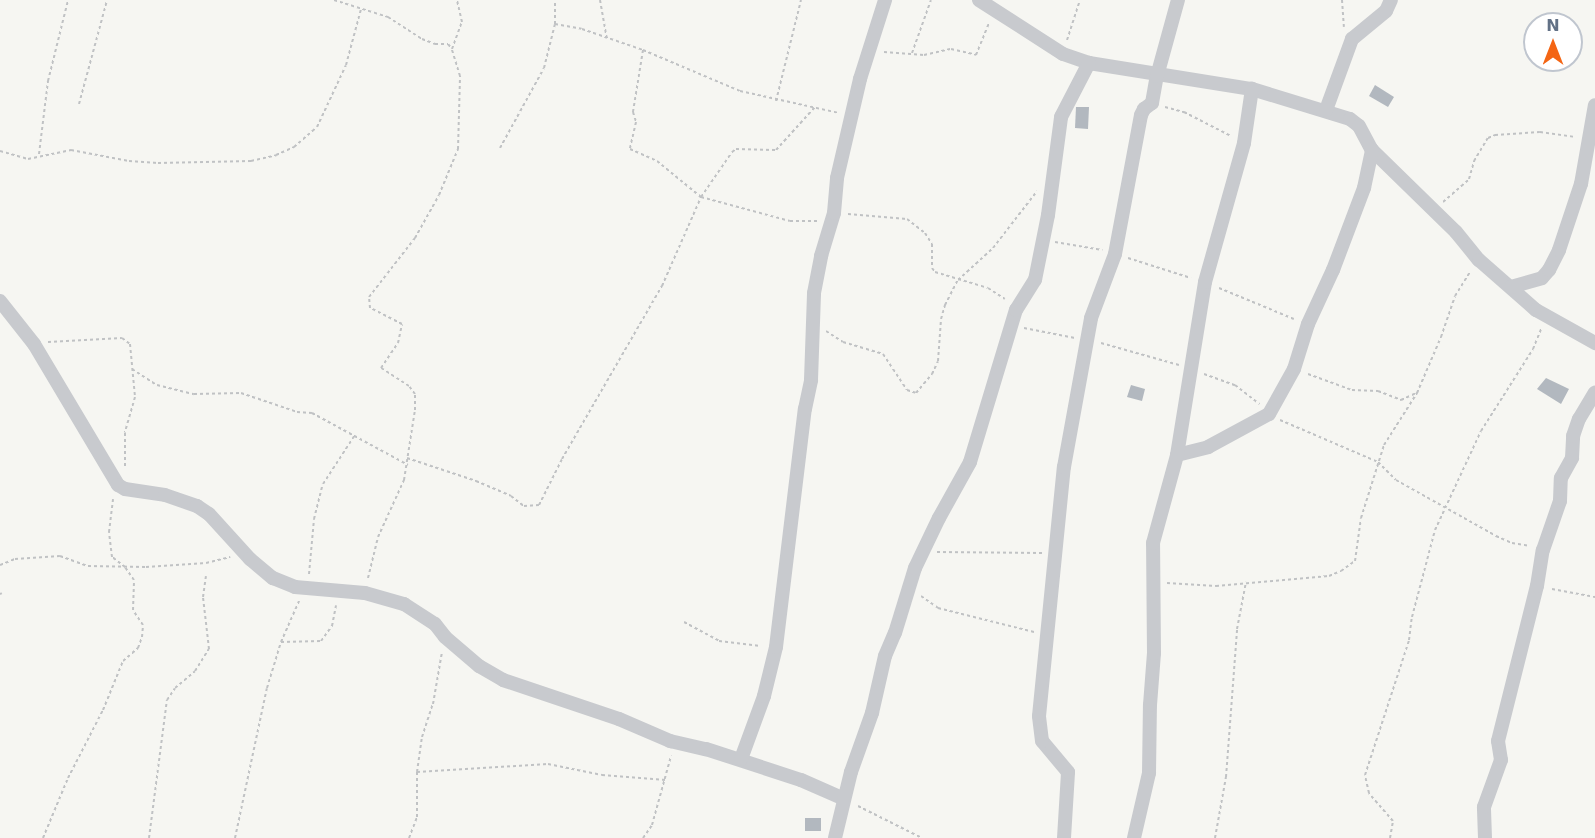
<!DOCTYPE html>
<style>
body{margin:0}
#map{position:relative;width:1595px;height:838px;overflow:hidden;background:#f6f6f2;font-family:"DejaVu Sans",sans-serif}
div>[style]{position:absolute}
.building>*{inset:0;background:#b2b8bf}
.path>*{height:2px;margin-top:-1px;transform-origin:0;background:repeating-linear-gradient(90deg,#c0c2c4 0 3px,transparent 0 6px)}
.street>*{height:14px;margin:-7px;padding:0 7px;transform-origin:7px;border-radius:7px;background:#c8cace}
span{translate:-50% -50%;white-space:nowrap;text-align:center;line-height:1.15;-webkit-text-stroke:6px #fff;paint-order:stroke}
.north{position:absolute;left:1523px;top:12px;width:60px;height:60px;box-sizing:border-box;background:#fff;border:2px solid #c0c6cf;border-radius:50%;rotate:0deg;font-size:16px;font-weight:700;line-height:24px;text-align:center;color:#627186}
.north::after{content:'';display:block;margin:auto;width:21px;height:27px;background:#f46514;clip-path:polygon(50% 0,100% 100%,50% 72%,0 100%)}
</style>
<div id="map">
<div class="building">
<div style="clip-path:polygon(1375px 85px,1394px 97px,1388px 107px,1369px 96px)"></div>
<div style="clip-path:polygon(1076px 107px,1089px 107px,1088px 129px,1075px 128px)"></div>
<div style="clip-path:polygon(1546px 378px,1569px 389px,1561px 404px,1537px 389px)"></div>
<div style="clip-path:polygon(1131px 385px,1145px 389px,1142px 401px,1127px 397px)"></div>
<div style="clip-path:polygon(805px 818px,821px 818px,821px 831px,805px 831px)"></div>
</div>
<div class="path">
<div style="left:334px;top:0;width:57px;rotate:17.5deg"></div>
<div style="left:388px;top:17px;width:40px;rotate:32.9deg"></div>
<div style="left:422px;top:39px;width:14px;rotate:21deg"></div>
<div style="left:435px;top:44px;width:13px"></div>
<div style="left:448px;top:44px;width:6px;rotate:51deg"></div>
<div style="left:600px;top:0;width:40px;rotate:80deg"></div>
<div style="left:1342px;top:0;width:27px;rotate:86deg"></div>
<div style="left:555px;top:24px;width:27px;rotate:10deg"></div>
<div style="left:582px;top:29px;width:65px;rotate:19deg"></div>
<div style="left:643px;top:50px;width:105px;rotate:22.9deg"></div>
<div style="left:740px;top:91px;width:101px;rotate:12.5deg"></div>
<div style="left:1067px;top:40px;width:42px;rotate:-72deg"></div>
<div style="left:643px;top:50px;width:63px;rotate:99.2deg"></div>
<div style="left:633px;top:112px;width:10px;rotate:73deg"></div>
<div style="left:636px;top:122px;width:28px;rotate:103deg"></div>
<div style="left:630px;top:149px;width:30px;rotate:24deg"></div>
<div style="left:657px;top:161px;width:57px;rotate:39.3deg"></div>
<div style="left:701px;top:197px;width:92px;rotate:15.1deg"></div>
<div style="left:790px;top:221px;width:27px"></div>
<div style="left:884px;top:52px;width:40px;rotate:4.3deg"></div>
<div style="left:924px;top:55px;width:28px;rotate:-13deg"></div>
<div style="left:951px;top:49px;width:26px;rotate:13deg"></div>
<div style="left:976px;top:55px;width:35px;rotate:-68deg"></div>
<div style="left:912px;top:53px;width:56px;rotate:-70.3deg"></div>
<div style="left:776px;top:101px;width:104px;rotate:-76.1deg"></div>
<div style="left:79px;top:104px;width:108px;rotate:-74.9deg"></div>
<div style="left:1165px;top:107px;width:20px;rotate:15deg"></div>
<div style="left:1184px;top:112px;width:53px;rotate:27.1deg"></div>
<div style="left:500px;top:148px;width:91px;rotate:-61.2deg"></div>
<div style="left:544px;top:68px;width:45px;rotate:-76deg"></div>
<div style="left:555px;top:24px;width:24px;rotate:-90deg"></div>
<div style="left:0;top:151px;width:29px;rotate:16deg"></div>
<div style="left:28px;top:159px;width:44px;rotate:-11.8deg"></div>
<div style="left:71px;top:150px;width:59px;rotate:10.7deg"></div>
<div style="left:129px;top:161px;width:29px;rotate:4deg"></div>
<div style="left:158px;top:163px;width:93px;rotate:-1.2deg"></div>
<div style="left:251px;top:161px;width:26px;rotate:-13deg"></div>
<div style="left:276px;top:155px;width:20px;rotate:-24deg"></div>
<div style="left:294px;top:147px;width:30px;rotate:-41deg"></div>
<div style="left:317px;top:127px;width:68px;rotate:-64.9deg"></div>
<div style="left:346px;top:65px;width:58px;rotate:-75deg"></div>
<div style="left:39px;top:154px;width:74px;rotate:-83deg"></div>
<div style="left:48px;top:81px;width:83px;rotate:-76.1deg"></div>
<div style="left:1443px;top:202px;width:35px;rotate:-41deg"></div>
<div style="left:1469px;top:179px;width:19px;rotate:-74deg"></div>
<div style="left:1474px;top:161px;width:27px;rotate:-59deg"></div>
<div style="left:1488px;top:138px;width:8px;rotate:-23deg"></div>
<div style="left:1495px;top:135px;width:45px;rotate:-3.8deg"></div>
<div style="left:1540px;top:132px;width:35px;rotate:8deg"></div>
<div style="left:848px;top:214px;width:59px;rotate:4.8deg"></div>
<div style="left:907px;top:219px;width:23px;rotate:38deg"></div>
<div style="left:925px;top:233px;width:13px;rotate:58deg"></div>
<div style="left:932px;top:244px;width:24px;rotate:90deg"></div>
<div style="left:932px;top:268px;width:5px;rotate:53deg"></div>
<div style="left:935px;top:272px;width:55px;rotate:16.8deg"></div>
<div style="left:988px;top:288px;width:20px;rotate:33deg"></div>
<div style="left:1055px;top:242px;width:48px;rotate:9.7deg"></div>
<div style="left:1128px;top:258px;width:66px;rotate:17.6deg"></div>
<div style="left:1219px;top:288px;width:81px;rotate:22.5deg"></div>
<div style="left:1024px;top:328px;width:52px;rotate:11.1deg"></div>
<div style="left:826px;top:331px;width:20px;rotate:33deg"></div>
<div style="left:843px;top:342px;width:42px;rotate:16.7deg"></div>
<div style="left:883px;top:354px;width:43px;rotate:56.3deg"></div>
<div style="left:907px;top:390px;width:9px;rotate:18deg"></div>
<div style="left:916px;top:393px;width:25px;rotate:-50deg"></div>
<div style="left:932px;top:374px;width:14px;rotate:-65deg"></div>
<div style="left:938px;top:361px;width:42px;rotate:-85.9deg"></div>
<div style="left:941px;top:319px;width:15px;rotate:-74deg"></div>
<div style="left:945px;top:305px;width:28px;rotate:-63deg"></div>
<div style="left:958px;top:280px;width:47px;rotate:-42.4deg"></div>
<div style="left:993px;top:248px;width:72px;rotate:-52.3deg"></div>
<div style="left:48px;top:342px;width:74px;rotate:-3.1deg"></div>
<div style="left:122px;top:338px;width:10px;rotate:37deg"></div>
<div style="left:130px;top:344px;width:53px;rotate:84.6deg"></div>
<div style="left:135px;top:397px;width:37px;rotate:106deg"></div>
<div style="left:125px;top:433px;width:35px;rotate:90deg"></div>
<div style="left:1101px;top:343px;width:81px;rotate:15.8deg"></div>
<div style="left:132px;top:369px;width:30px;rotate:33deg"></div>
<div style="left:157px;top:385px;width:38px;rotate:14deg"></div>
<div style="left:194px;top:394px;width:47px;rotate:-1.2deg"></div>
<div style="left:241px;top:393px;width:59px;rotate:18.7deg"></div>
<div style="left:297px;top:412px;width:15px;rotate:4deg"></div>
<div style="left:312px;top:413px;width:109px;rotate:28.4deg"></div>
<div style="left:1204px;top:374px;width:33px;rotate:20deg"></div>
<div style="left:1235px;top:385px;width:31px;rotate:38deg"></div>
<div style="left:1308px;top:374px;width:47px;rotate:20deg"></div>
<div style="left:1352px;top:390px;width:26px;rotate:2deg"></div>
<div style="left:1378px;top:391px;width:25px;rotate:21deg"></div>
<div style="left:1401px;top:400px;width:17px;rotate:-25deg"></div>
<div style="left:1280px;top:420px;width:107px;rotate:23.2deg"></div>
<div style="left:1378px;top:462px;width:25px;rotate:45deg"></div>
<div style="left:1396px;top:480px;width:115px;rotate:29.2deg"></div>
<div style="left:1496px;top:536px;width:17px;rotate:24deg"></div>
<div style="left:1512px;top:543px;width:18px;rotate:9deg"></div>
<div style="left:407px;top:458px;width:73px;rotate:18.4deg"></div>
<div style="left:476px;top:481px;width:38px;rotate:23deg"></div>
<div style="left:511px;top:496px;width:16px;rotate:38deg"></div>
<div style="left:524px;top:506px;width:15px;rotate:-4deg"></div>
<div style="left:539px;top:505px;width:51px;rotate:-63.4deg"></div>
<div style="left:562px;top:459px;width:200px;rotate:-60deg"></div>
<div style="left:662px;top:286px;width:97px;rotate:-66.3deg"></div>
<div style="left:701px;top:197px;width:55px;rotate:-55.4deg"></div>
<div style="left:732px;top:152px;width:5px;rotate:-37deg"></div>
<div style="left:736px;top:149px;width:40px;rotate:1.4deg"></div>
<div style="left:776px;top:150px;width:58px;rotate:-47.8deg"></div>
<div style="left:937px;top:552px;width:105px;rotate:0.5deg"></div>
<div style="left:0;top:565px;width:16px;rotate:-22deg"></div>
<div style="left:15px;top:559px;width:45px;rotate:-3.8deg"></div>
<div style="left:60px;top:556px;width:30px;rotate:20deg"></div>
<div style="left:88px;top:566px;width:58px;rotate:1deg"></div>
<div style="left:146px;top:567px;width:60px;rotate:-3.8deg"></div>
<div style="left:206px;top:563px;width:25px;rotate:-14deg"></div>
<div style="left:309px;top:574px;width:55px;rotate:-84.8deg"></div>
<div style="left:314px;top:519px;width:36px;rotate:-76deg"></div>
<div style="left:323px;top:484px;width:59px;rotate:-56.9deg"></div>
<div style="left:368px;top:578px;width:42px;rotate:-76.3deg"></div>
<div style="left:378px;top:537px;width:63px;rotate:-65.5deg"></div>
<div style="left:404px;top:480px;width:71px;rotate:-81.1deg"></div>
<div style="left:415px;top:410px;width:16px;rotate:-90deg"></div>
<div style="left:415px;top:394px;width:10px;rotate:-127deg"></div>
<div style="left:409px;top:386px;width:33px;rotate:-147deg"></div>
<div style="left:381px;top:368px;width:30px;rotate:-56deg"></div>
<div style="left:398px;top:343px;width:19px;rotate:-78deg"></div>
<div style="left:402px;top:324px;width:36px;rotate:-153deg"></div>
<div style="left:370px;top:308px;width:11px;rotate:-95deg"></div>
<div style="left:369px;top:297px;width:75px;rotate:-52.1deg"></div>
<div style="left:415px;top:238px;width:49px;rotate:-60.8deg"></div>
<div style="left:439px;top:195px;width:50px;rotate:-67.6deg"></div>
<div style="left:458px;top:149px;width:73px;rotate:-88.4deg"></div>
<div style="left:460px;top:76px;width:28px;rotate:-107deg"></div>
<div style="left:452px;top:49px;width:29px;rotate:-70deg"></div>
<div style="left:462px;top:22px;width:23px;rotate:-103deg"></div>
<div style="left:1167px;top:583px;width:49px;rotate:3.5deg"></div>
<div style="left:1216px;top:586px;width:113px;rotate:-5.1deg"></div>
<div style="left:1329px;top:576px;width:13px;rotate:-23deg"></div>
<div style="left:1341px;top:571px;width:17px;rotate:-36deg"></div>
<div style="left:1355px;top:561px;width:43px;rotate:-82.1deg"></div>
<div style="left:1361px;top:518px;width:77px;rotate:-72.5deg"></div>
<div style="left:1384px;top:445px;width:62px;rotate:-57.6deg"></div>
<div style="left:1417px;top:393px;width:61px;rotate:-66.8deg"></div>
<div style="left:1441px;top:337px;width:43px;rotate:-71.1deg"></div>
<div style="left:1455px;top:296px;width:28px;rotate:-58deg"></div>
<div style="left:1552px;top:589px;width:44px;rotate:10.5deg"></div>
<div style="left:0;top:594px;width:2px;rotate:-27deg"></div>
<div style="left:921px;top:596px;width:21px;rotate:35deg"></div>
<div style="left:938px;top:608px;width:99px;rotate:14deg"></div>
<div style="left:684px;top:622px;width:40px;rotate:28deg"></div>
<div style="left:719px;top:641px;width:42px;rotate:6.8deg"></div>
<div style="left:281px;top:642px;width:40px;rotate:-1.4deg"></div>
<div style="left:321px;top:641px;width:19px;rotate:-54deg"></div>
<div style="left:332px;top:626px;width:21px;rotate:-79deg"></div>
<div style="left:417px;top:772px;width:131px;rotate:-3.5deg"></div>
<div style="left:548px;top:764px;width:55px;rotate:11.5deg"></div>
<div style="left:602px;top:775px;width:64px;rotate:4.5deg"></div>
<div style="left:858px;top:806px;width:72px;rotate:26.6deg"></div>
<div style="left:43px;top:838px;width:65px;rotate:-67.4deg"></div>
<div style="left:68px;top:778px;width:76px;rotate:-62.8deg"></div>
<div style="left:103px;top:710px;width:53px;rotate:-67.8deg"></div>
<div style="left:123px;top:661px;width:20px;rotate:-41deg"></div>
<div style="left:138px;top:648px;width:12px;rotate:-70deg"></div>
<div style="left:142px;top:637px;width:12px;rotate:-85deg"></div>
<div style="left:143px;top:625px;width:18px;rotate:-124deg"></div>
<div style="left:133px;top:610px;width:30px;rotate:-88deg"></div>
<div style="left:134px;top:580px;width:16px;rotate:-125deg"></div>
<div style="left:125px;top:567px;width:16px;rotate:-142deg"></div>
<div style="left:112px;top:557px;width:25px;rotate:-97deg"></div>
<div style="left:109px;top:532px;width:33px;rotate:-83deg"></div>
<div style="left:149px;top:838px;width:139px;rotate:-82.6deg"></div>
<div style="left:167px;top:700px;width:14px;rotate:-56deg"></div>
<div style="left:175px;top:688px;width:26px;rotate:-40deg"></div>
<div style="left:195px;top:671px;width:26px;rotate:-58deg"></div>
<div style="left:209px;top:649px;width:52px;rotate:-96.6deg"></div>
<div style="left:203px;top:597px;width:21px;rotate:-82deg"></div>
<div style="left:235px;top:838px;width:153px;rotate:-78deg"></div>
<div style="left:267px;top:688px;width:48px;rotate:-73.1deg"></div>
<div style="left:281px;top:642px;width:45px;rotate:-66.3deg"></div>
<div style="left:409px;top:838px;width:22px;rotate:-69deg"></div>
<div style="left:417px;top:817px;width:45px;rotate:-90deg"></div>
<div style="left:417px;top:772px;width:35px;rotate:-82deg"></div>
<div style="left:422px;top:737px;width:35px;rotate:-72deg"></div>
<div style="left:433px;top:704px;width:53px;rotate:-80.2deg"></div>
<div style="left:643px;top:838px;width:16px;rotate:-55deg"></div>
<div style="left:652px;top:825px;width:72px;rotate:-74.6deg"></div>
<div style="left:1215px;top:838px;width:62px;rotate:-79.8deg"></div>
<div style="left:1226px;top:777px;width:148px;rotate:-85.7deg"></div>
<div style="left:1237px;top:629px;width:48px;rotate:-79.2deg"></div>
<div style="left:1390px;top:838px;width:17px;rotate:-80deg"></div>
<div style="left:1393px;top:821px;width:37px;rotate:-131deg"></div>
<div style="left:1369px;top:793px;width:18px;rotate:-103deg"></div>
<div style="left:1365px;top:775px;width:142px;rotate:-71.9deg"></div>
<div style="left:1409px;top:640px;width:23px;rotate:-83deg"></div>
<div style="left:1412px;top:617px;width:90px;rotate:-75.2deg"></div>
<div style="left:1435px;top:530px;width:109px;rotate:-65.1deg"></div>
<div style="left:1481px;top:431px;width:97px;rotate:-57.6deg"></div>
<div style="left:1533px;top:349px;width:22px;rotate:-68deg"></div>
</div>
<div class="street">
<div style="left:979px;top:0;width:100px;rotate:32.7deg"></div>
<div style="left:1063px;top:54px;width:28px;rotate:19deg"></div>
<div style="left:1089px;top:63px;width:165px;rotate:9.1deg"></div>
<div style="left:1252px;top:89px;width:102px;rotate:17deg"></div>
<div style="left:1350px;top:119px;width:11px;rotate:38deg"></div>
<div style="left:1359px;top:126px;width:27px;rotate:62deg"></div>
<div style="left:1372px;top:150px;width:117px;rotate:44.3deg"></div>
<div style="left:1456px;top:232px;width:36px;rotate:51deg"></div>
<div style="left:1479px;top:260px;width:76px;rotate:41.3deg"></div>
<div style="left:1536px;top:310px;width:68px;rotate:29.2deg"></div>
<div style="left:1326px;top:110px;width:76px;rotate:-69.9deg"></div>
<div style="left:1352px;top:39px;width:44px;rotate:-39.5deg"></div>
<div style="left:1386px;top:11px;width:12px;rotate:-66deg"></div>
<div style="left:1511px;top:287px;width:32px;rotate:-16deg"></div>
<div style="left:1542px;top:278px;width:11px;rotate:-49deg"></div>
<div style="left:1549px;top:270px;width:22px;rotate:-63deg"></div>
<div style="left:1559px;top:250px;width:70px;rotate:-71.6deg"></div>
<div style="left:1581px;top:184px;width:80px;rotate:-80deg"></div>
<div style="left:0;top:301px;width:55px;rotate:51.7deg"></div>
<div style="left:34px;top:344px;width:164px;rotate:59.2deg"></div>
<div style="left:118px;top:485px;width:8px;rotate:30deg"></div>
<div style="left:125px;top:489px;width:40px;rotate:8.5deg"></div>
<div style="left:165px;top:495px;width:34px;rotate:19deg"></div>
<div style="left:197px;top:506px;width:14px;rotate:34deg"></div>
<div style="left:209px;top:514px;width:61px;rotate:47.7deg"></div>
<div style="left:250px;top:559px;width:30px;rotate:40deg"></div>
<div style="left:273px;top:578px;width:24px;rotate:22deg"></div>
<div style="left:295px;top:587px;width:70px;rotate:4.9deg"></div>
<div style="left:365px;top:593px;width:41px;rotate:15.8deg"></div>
<div style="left:404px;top:604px;width:37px;rotate:33deg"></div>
<div style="left:435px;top:624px;width:16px;rotate:52deg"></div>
<div style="left:445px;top:637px;width:45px;rotate:40.5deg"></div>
<div style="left:479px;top:666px;width:28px;rotate:30deg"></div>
<div style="left:503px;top:680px;width:122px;rotate:18.6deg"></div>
<div style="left:619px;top:719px;width:56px;rotate:23.3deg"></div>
<div style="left:670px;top:741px;width:37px;rotate:13deg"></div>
<div style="left:706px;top:749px;width:100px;rotate:18.1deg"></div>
<div style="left:801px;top:780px;width:47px;rotate:23.8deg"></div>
<div style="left:1177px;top:455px;width:32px;rotate:-14deg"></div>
<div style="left:1208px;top:447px;width:69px;rotate:-28.4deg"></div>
<div style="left:1269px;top:414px;width:51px;rotate:-60.9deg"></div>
<div style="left:1294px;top:369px;width:47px;rotate:-72.7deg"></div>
<div style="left:1308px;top:324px;width:60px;rotate:-65.2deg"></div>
<div style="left:1333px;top:270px;width:88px;rotate:-69.3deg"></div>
<div style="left:1364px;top:188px;width:39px;rotate:-78deg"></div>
<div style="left:741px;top:759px;width:67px;rotate:-69.9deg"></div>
<div style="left:764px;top:696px;width:50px;rotate:-76.2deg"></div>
<div style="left:776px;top:647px;width:240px;rotate:-83.1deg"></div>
<div style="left:805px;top:409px;width:30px;rotate:-78deg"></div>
<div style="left:811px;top:380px;width:87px;rotate:-88deg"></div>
<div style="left:814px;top:293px;width:38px;rotate:-79deg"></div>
<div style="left:821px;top:256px;width:45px;rotate:-73.2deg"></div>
<div style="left:834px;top:213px;width:35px;rotate:-85deg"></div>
<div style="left:837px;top:178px;width:102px;rotate:-76.9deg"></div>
<div style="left:860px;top:79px;width:83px;rotate:-72.4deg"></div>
<div style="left:835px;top:838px;width:68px;rotate:-76.4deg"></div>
<div style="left:851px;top:772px;width:63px;rotate:-70.4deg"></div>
<div style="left:872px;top:713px;width:58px;rotate:-77.2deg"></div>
<div style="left:885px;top:656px;width:25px;rotate:-67deg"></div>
<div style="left:895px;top:633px;width:68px;rotate:-72.9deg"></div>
<div style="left:915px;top:568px;width:55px;rotate:-64.4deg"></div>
<div style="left:939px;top:518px;width:64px;rotate:-61deg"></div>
<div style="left:970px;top:462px;width:159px;rotate:-73.2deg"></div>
<div style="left:1016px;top:310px;width:36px;rotate:-58deg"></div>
<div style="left:1035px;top:280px;width:66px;rotate:-78.7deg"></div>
<div style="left:1048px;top:215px;width:99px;rotate:-82.4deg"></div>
<div style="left:1061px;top:117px;width:61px;rotate:-62.6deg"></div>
<div style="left:1064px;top:838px;width:66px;rotate:-86.5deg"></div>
<div style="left:1068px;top:772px;width:40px;rotate:-130deg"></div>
<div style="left:1042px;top:741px;width:25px;rotate:-97deg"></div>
<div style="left:1039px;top:716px;width:250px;rotate:-84.3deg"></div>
<div style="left:1064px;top:467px;width:151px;rotate:-79.7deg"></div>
<div style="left:1091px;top:318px;width:68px;rotate:-69.4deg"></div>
<div style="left:1115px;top:254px;width:141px;rotate:-79.4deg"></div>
<div style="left:1141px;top:115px;width:7px;rotate:-63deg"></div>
<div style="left:1144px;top:109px;width:10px;rotate:-37deg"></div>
<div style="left:1152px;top:103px;width:27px;rotate:-80deg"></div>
<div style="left:1157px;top:76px;width:79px;rotate:-74.6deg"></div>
<div style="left:1134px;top:838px;width:67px;rotate:-77deg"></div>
<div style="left:1149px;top:773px;width:68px;rotate:-89.2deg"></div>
<div style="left:1150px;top:705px;width:52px;rotate:-85.6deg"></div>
<div style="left:1154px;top:653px;width:110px;rotate:-90.5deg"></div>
<div style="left:1153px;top:543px;width:91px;rotate:-74.7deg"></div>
<div style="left:1177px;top:455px;width:175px;rotate:-80.8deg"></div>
<div style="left:1205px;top:282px;width:144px;rotate:-74.3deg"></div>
<div style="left:1244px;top:143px;width:55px;rotate:-81.6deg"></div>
<div style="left:1485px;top:838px;width:31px;rotate:-92deg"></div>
<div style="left:1484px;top:807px;width:50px;rotate:-70.1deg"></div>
<div style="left:1501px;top:760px;width:19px;rotate:-99deg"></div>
<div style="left:1498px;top:741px;width:160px;rotate:-75.9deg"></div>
<div style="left:1537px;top:586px;width:36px;rotate:-81deg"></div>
<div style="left:1543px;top:550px;width:52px;rotate:-70.9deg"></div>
<div style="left:1560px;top:501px;width:23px;rotate:-88deg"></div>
<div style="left:1561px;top:478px;width:23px;rotate:-61deg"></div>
<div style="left:1572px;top:458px;width:22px;rotate:-87deg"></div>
<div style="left:1573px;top:436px;width:18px;rotate:-71deg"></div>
<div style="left:1579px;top:419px;width:31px;rotate:-59deg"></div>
</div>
<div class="north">N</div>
</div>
